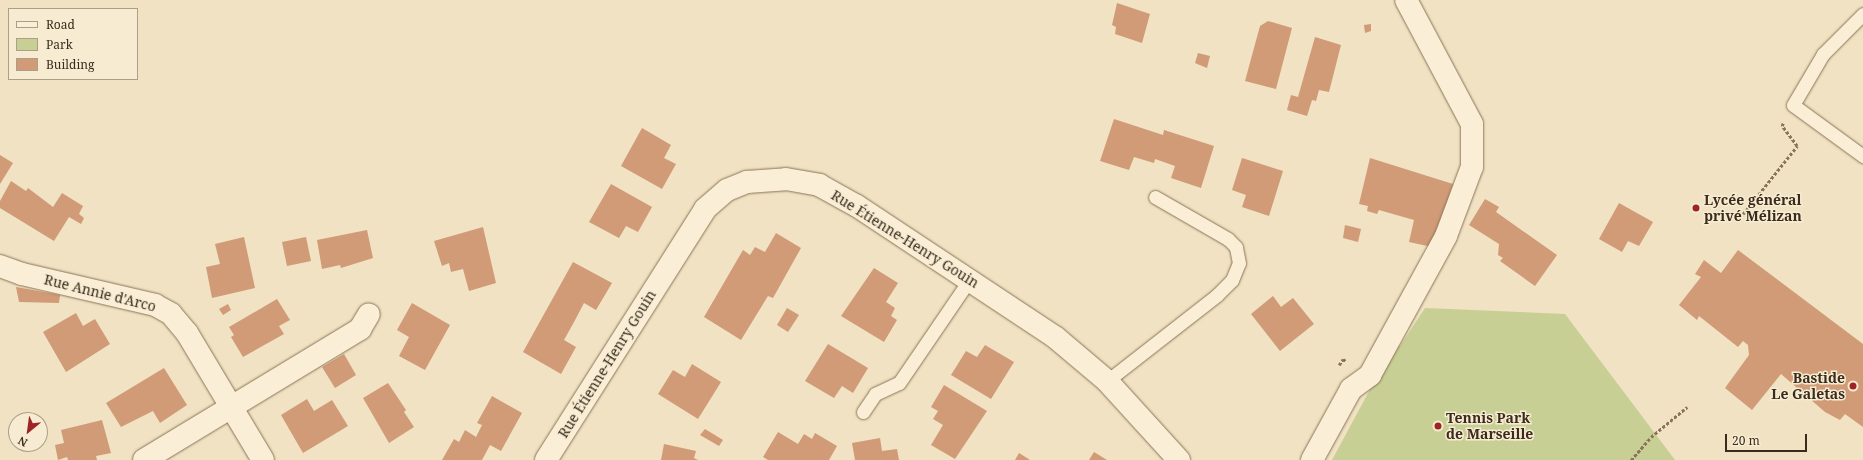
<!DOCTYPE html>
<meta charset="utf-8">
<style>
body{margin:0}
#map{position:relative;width:1863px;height:460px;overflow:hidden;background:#f0e2c2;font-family:"Noto Serif",serif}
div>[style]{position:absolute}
.green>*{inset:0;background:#c8cf95}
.building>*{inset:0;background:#d09b76}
.path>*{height:2.5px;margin-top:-1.25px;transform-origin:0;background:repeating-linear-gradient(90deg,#8b7358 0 3px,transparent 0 5px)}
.roads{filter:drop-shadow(0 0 1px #8b7358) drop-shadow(0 0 1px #8b7358)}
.lane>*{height:13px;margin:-6.5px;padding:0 6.5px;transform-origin:6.5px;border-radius:6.5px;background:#faefd6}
.street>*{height:22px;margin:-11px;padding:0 11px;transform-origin:11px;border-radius:11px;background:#faefd6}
.dots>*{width:11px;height:11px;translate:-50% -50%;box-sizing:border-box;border:2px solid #f7ecd2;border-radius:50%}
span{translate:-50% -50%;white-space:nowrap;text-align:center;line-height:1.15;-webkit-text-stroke:3px #f7ecd2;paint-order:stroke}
.poi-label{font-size:14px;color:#3a2b1d;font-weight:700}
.left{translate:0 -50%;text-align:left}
.right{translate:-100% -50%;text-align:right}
.street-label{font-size:14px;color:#3a2b1d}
.legend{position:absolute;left:8px;top:8px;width:130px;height:72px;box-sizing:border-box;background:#f7ecd2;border:1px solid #ab9f8a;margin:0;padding:5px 7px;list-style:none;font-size:12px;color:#3a2b1d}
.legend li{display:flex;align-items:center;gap:8px;height:20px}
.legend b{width:20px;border:1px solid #ab9f8a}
.north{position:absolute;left:8px;top:412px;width:40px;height:40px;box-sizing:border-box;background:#f7ecd2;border:1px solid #ab9f8a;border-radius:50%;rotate:209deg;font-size:11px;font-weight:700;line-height:16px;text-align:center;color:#3a2b1d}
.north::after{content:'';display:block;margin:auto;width:14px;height:18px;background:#9d2526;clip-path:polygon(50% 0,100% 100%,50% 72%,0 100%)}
.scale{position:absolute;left:1725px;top:434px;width:82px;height:18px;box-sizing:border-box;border:2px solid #3a2b1d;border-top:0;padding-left:5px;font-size:12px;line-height:14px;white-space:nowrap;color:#3a2b1d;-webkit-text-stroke:3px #f7ecd2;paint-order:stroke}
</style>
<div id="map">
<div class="green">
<div style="clip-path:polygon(1425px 308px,1565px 314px,1675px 460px,1332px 460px,1395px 343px,1400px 346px)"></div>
</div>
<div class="building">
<div style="clip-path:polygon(1117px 3px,1150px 14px,1142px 43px,1115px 34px,1116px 27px,1112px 25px)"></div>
<div style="clip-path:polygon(1268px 21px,1292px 28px,1276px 89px,1245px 81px,1260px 26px)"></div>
<div style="clip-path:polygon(1371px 24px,1371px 31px,1365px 33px,1364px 25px)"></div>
<div style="clip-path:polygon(1315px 37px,1341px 45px,1329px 92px,1319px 90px,1316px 101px,1312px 100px,1307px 116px,1287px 110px,1291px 95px,1298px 97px)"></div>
<div style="clip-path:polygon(1198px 53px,1210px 56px,1207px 68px,1195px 63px)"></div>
<div style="clip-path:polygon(1114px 119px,1163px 135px,1164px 130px,1214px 146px,1201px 188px,1171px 178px,1175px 166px,1155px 159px,1154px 163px,1134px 157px,1129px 170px,1100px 161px)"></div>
<div style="clip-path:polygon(642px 128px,671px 145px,664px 158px,676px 164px,662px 189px,621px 166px)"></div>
<div style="clip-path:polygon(0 155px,13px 163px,0 184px)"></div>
<div style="clip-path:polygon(1242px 158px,1283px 171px,1269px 216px,1242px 207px,1246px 195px,1232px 190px)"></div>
<div style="clip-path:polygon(1370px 158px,1453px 184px,1432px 247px,1409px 242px,1414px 220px,1379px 210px,1377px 214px,1367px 211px,1368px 206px,1359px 204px)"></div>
<div style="clip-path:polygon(11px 181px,26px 191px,28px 188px,53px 207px,62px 193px,83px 206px,79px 214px,84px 218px,81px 224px,69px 217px,54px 241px,0 208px,0 201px)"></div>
<div style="clip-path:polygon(611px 184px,652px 207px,638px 232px,626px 226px,619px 238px,589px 222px)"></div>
<div style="clip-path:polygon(1485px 199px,1499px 207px,1496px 212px,1557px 255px,1535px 286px,1500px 261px,1503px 258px,1498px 255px,1499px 244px,1469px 225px)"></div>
<div style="clip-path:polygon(1619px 203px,1653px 222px,1639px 246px,1628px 241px,1622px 252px,1599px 239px)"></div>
<div style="clip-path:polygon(1345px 225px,1361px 229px,1358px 242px,1343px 238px)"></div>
<div style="clip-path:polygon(483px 227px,496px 283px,469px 291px,463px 269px,451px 272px,449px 263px,442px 266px,434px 241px)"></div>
<div style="clip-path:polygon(367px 230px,373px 258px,341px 268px,340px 265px,322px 269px,317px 240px)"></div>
<div style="clip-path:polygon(776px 233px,801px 248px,773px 298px,768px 296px,741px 340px,704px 317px,743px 250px,750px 255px,755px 247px,765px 252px)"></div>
<div style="clip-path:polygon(244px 237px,255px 288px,212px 298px,206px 267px,220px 264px,215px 244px)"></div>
<div style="clip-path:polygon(306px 237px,311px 261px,287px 266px,282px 242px)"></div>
<div style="clip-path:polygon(1738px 250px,1863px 344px,1863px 427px,1845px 414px,1840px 420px,1825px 412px,1781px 374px,1752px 410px,1725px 388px,1749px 355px,1748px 345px,1743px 341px,1738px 347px,1699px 316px,1697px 320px,1679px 305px,1701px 277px,1695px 274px,1704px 260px,1721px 273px)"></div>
<div style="clip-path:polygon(573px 262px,612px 283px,596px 310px,584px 303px,574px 322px,564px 340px,576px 347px,561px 374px,523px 352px)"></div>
<div style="clip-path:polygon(874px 268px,898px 283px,886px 302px,895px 308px,891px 316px,897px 320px,884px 342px,841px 316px)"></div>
<div style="clip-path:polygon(16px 287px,60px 295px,59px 303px,19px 302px)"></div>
<div style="clip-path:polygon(1273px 296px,1281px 307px,1293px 298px,1314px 324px,1280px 351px,1251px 314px)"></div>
<div style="clip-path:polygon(277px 299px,290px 320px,279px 326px,284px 334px,243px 357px,231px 337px,234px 335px,229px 327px)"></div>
<div style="clip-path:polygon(412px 303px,450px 325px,425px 370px,399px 356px,409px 337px,397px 330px)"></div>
<div style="clip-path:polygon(228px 304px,231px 310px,223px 315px,219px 309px)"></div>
<div style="clip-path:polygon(787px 308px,799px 315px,788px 332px,777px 325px)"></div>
<div style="clip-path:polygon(76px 313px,83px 326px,95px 319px,110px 344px,66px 372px,43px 332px)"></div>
<div style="clip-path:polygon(828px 344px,868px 368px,853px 393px,842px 386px,834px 398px,805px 381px)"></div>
<div style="clip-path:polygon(985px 345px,1014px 362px,991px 399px,951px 375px,966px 351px,977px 357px)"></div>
<div style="clip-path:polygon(344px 354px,356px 375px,335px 388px,322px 367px)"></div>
<div style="clip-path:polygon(692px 364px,721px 382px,698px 419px,658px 394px,673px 370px,685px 377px)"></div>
<div style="clip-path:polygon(164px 368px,187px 405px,160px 423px,153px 411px,121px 427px,106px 403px)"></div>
<div style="clip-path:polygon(388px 383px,406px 410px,404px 412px,414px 427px,389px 443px,363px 398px)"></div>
<div style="clip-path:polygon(944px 385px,987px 411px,955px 459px,931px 445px,943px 425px,933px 419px,938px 411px,931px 407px)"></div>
<div style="clip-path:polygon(492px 396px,522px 413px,501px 451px,490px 445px,482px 460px,442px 460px,454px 439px,459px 442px,465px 430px,476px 437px,482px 425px,477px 423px)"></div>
<div style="clip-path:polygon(307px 399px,314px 411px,332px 400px,348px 426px,303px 453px,281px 415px)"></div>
<div style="clip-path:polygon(102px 420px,111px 453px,96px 456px,97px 460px,68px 460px,67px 457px,58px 460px,55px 445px,64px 443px,61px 430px)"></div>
<div style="clip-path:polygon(705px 429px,723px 440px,719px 446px,700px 435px)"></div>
<div style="clip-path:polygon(778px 432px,798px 444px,804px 434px,812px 439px,815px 433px,837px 446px,829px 460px,768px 460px,763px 457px)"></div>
<div style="clip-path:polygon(880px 438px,882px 451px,897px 449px,899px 460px,855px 460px,852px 443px)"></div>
<div style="clip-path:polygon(664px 444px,696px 451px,694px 458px,698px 460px,661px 460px)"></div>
<div style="clip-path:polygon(1094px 452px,1107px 460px,1089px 460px)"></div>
<div style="clip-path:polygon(1019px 453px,1027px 458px,1030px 460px,1015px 460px)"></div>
</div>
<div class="path">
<div style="left:1743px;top:214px;width:87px;rotate:-51.5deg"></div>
<div style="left:1797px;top:146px;width:25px;rotate:-127deg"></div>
<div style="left:1782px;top:126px;width:3px;rotate:-72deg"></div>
<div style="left:1339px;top:365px;width:7px;rotate:-56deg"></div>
<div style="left:1343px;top:359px;width:4px;rotate:34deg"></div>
<div style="left:1631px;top:460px;width:30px;rotate:-49deg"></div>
<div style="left:1651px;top:437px;width:47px;rotate:-39.8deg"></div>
</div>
<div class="roads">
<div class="lane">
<div style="left:1863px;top:14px;width:57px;rotate:135deg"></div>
<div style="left:1823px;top:54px;width:59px;rotate:120.5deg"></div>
<div style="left:1793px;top:105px;width:87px;rotate:36.1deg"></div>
<div style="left:1107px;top:381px;width:140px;rotate:-38deg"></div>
<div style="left:1217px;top:295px;width:21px;rotate:-45deg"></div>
<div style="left:1232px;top:280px;width:18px;rotate:-68deg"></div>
<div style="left:1239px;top:263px;width:16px;rotate:-101deg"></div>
<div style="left:1236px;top:247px;width:11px;rotate:-135deg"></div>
<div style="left:1228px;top:239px;width:84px;rotate:-150.1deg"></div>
<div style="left:863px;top:412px;width:22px;rotate:-56deg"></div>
<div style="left:875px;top:394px;width:26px;rotate:-25deg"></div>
<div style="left:899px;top:383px;width:126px;rotate:-55.7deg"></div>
</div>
<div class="street">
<div style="left:0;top:266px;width:23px;rotate:20deg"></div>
<div style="left:22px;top:274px;width:137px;rotate:13.1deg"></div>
<div style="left:155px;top:305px;width:18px;rotate:29deg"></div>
<div style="left:171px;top:314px;width:25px;rotate:50deg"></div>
<div style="left:187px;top:333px;width:148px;rotate:59.1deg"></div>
<div style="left:144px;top:460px;width:253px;rotate:-31.2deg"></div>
<div style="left:360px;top:329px;width:17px;rotate:-59deg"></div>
<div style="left:546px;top:460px;width:297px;rotate:-57.6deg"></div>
<div style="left:705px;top:209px;width:29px;rotate:-41deg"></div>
<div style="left:727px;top:190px;width:22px;rotate:-22deg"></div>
<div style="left:747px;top:182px;width:39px;rotate:-4deg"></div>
<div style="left:786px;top:179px;width:34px;rotate:10deg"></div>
<div style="left:819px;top:185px;width:43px;rotate:28.9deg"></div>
<div style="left:857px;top:206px;width:237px;rotate:33.5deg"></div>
<div style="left:1055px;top:337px;width:68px;rotate:40.2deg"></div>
<div style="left:1107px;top:381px;width:107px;rotate:47.7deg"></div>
<div style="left:1312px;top:460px;width:81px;rotate:-61.2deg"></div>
<div style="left:1351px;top:389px;width:24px;rotate:-36deg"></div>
<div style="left:1370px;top:375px;width:158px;rotate:-61.3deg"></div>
<div style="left:1446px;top:236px;width:74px;rotate:-69.4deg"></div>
<div style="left:1472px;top:167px;width:43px;rotate:-90deg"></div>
<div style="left:1472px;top:124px;width:140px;rotate:-118deg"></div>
</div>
</div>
<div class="dots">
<div style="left:1696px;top:208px;background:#9d2526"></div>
<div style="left:1853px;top:386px;background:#9d2526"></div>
<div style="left:1438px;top:426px;background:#9d2526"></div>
</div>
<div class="poi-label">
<span class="left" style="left:1704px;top:208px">Lycée général<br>privé Mélizan</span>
<span class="right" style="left:1845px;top:386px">Bastide<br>Le Galetas</span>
<span class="left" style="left:1446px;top:426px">Tennis Park<br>de Marseille</span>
</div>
<div class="street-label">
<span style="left:905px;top:239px;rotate:32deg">Rue Étienne-Henry Gouin</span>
<span style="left:100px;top:293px;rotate:14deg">Rue Annie d'Arco</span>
<span style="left:607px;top:364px;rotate:-58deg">Rue Étienne-Henry Gouin</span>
</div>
<ul class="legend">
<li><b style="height:5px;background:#faefd6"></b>Road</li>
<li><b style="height:11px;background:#c8cf95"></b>Park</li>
<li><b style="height:11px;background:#d09b76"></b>Building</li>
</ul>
<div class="north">N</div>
<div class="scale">20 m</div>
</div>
